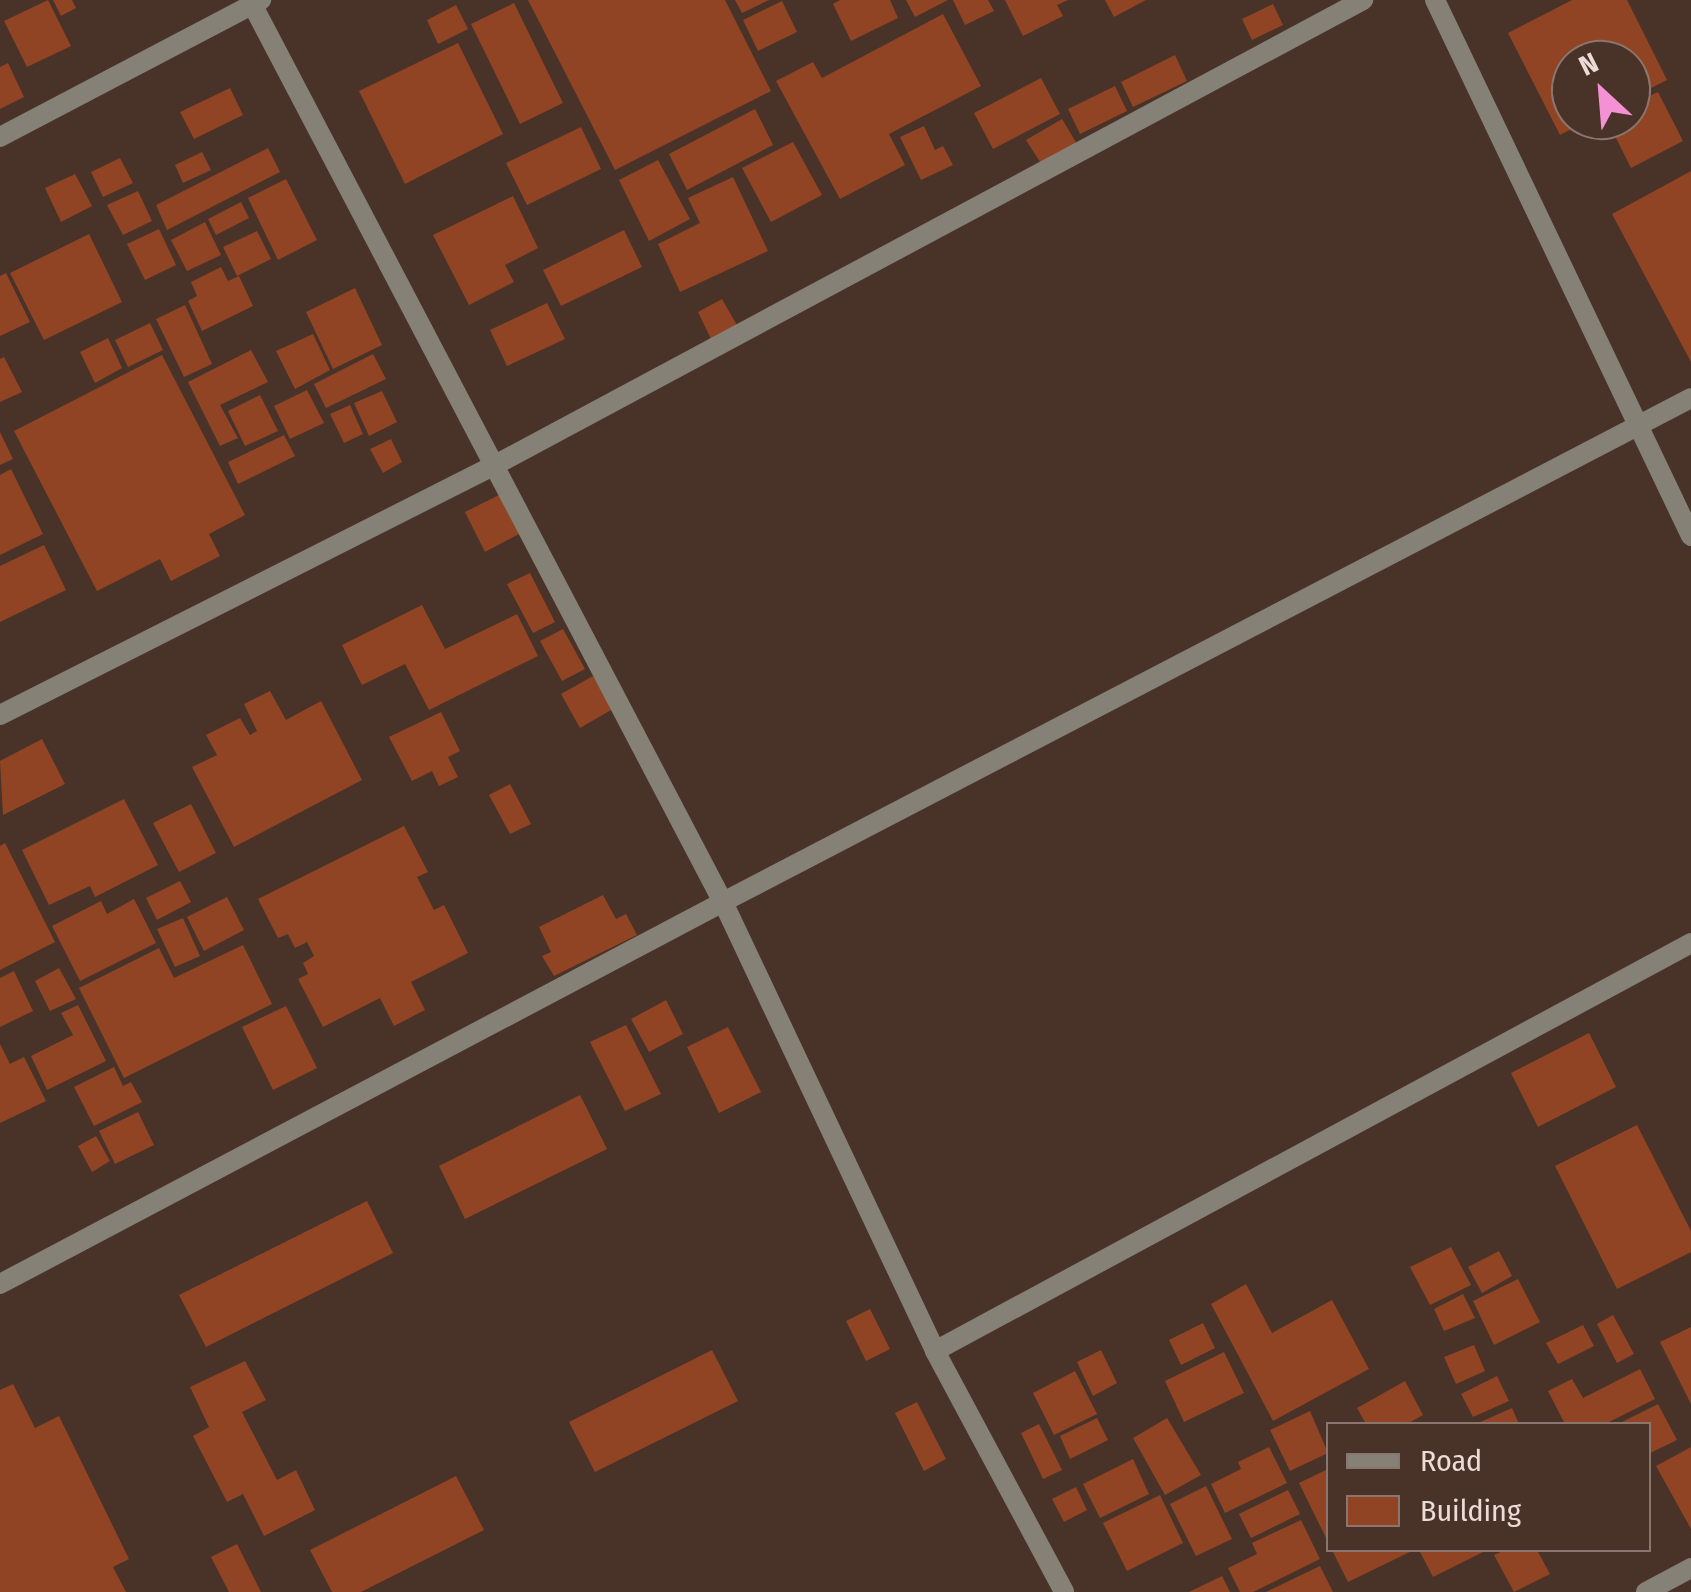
<!DOCTYPE html>
<style>
body{margin:0}
#map{position:relative;width:1691px;height:1592px;overflow:hidden;background:#493228;font-family:"Fira Sans Condensed",sans-serif}
div>[style]{position:absolute}
.building>*{inset:0;background:#904423}
.minor>*{height:20px;margin:-10px;padding:0 10px;transform-origin:10px;border-radius:10px;background:#858176}
span{translate:-50% -50%;white-space:nowrap;text-align:center;line-height:1.15;-webkit-text-stroke:8px #493228;paint-order:stroke}
.legend{position:absolute;left:1326px;top:1422px;width:325px;height:130px;box-sizing:border-box;background:#493228;border:2px solid #8a766e;margin:0;padding:12px 18px;list-style:none;font-size:30px;color:#ebdcd6}
.legend li{display:flex;align-items:center;gap:20px;height:50px}
.legend b{width:50px;border:2px solid #8a766e}
.north{position:absolute;left:1551px;top:40px;width:100px;height:100px;box-sizing:border-box;background:#493228;border:2px solid #8a766e;border-radius:50%;rotate:334deg;font-size:28px;font-weight:700;line-height:40px;text-align:center;color:#ebdcd6}
.north::after{content:'';display:block;margin:auto;width:35px;height:45px;background:#f491d4;clip-path:polygon(50% 0,100% 100%,50% 72%,0 100%)}
</style>
<div id="map">
<div class="building">
<div style="clip-path:polygon(48px 0,71px 46px,27px 67px,4px 21px)"></div>
<div style="clip-path:polygon(53px 0,72px 0,76px 8px,61px 16px)"></div>
<div style="clip-path:polygon(528px 0,725px 0,771px 91px,615px 170px)"></div>
<div style="clip-path:polygon(735px 0,769px 0,742px 13px)"></div>
<div style="clip-path:polygon(840px 0,890px 0,898px 18px,851px 41px,833px 4px)"></div>
<div style="clip-path:polygon(906px 0,948px 0,915px 17px)"></div>
<div style="clip-path:polygon(953px 0,988px 0,994px 11px,965px 25px)"></div>
<div style="clip-path:polygon(1005px 0,1068px 0,1057px 5px,1063px 16px,1023px 36px)"></div>
<div style="clip-path:polygon(1105px 0,1146px 0,1114px 17px)"></div>
<div style="clip-path:polygon(1572px 0,1627px 0,1667px 80px,1631px 98px,1631px 60px,1571px 60px,1571px 120px,1589px 120px,1560px 135px,1508px 33px)"></div>
<div style="clip-path:polygon(782px 1px,797px 32px,758px 51px,743px 20px)"></div>
<div style="clip-path:polygon(514px 3px,563px 103px,520px 124px,471px 24px)"></div>
<div style="clip-path:polygon(1273px 4px,1283px 25px,1252px 40px,1242px 19px)"></div>
<div style="clip-path:polygon(456px 5px,468px 29px,438px 44px,427px 20px)"></div>
<div style="clip-path:polygon(943px 14px,981px 86px,889px 134px,905px 165px,840px 199px,776px 81px,813px 62px,822px 78px)"></div>
<div style="clip-path:polygon(458px 43px,503px 134px,405px 184px,359px 91px)"></div>
<div style="clip-path:polygon(1175px 55px,1187px 81px,1133px 107px,1121px 82px)"></div>
<div style="clip-path:polygon(8px 63px,24px 97px,0 109px,0 67px)"></div>
<div style="clip-path:polygon(1041px 78px,1060px 114px,993px 149px,974px 113px)"></div>
<div style="clip-path:polygon(1115px 86px,1127px 111px,1080px 134px,1068px 109px)"></div>
<div style="clip-path:polygon(230px 88px,243px 115px,194px 139px,180px 112px)"></div>
<div style="clip-path:polygon(1658px 92px,1683px 141px,1631px 168px,1607px 120px,1631px 120px,1631px 105px)"></div>
<div style="clip-path:polygon(755px 109px,773px 145px,687px 190px,669px 154px)"></div>
<div style="clip-path:polygon(1062px 119px,1077px 144px,1042px 165px,1026px 140px)"></div>
<div style="clip-path:polygon(924px 126px,935px 150px,943px 146px,953px 165px,921px 180px,900px 137px)"></div>
<div style="clip-path:polygon(581px 127px,601px 169px,527px 205px,506px 163px)"></div>
<div style="clip-path:polygon(793px 142px,822px 195px,771px 222px,742px 168px)"></div>
<div style="clip-path:polygon(268px 148px,280px 172px,167px 230px,156px 205px)"></div>
<div style="clip-path:polygon(202px 152px,211px 170px,183px 183px,175px 165px)"></div>
<div style="clip-path:polygon(120px 158px,133px 183px,103px 197px,91px 172px)"></div>
<div style="clip-path:polygon(658px 160px,690px 219px,649px 241px,619px 180px)"></div>
<div style="clip-path:polygon(1691px 171px,1691px 362px,1612px 214px)"></div>
<div style="clip-path:polygon(75px 174px,92px 206px,61px 222px,45px 188px)"></div>
<div style="clip-path:polygon(733px 177px,768px 251px,680px 292px,658px 244px,700px 223px,688px 198px)"></div>
<div style="clip-path:polygon(286px 179px,317px 240px,278px 260px,248px 198px)"></div>
<div style="clip-path:polygon(138px 191px,152px 221px,123px 235px,107px 205px)"></div>
<div style="clip-path:polygon(513px 196px,538px 248px,505px 265px,514px 282px,469px 305px,433px 235px)"></div>
<div style="clip-path:polygon(241px 202px,249px 218px,216px 235px,208px 219px)"></div>
<div style="clip-path:polygon(205px 222px,221px 255px,187px 271px,171px 240px)"></div>
<div style="clip-path:polygon(159px 229px,176px 265px,145px 280px,127px 244px)"></div>
<div style="clip-path:polygon(624px 230px,642px 267px,561px 306px,543px 270px)"></div>
<div style="clip-path:polygon(257px 231px,271px 259px,237px 276px,223px 247px)"></div>
<div style="clip-path:polygon(89px 234px,122px 302px,44px 340px,10px 273px)"></div>
<div style="clip-path:polygon(221px 267px,228px 281px,239px 276px,253px 306px,202px 331px,188px 301px,197px 296px,191px 282px)"></div>
<div style="clip-path:polygon(6px 273px,30px 322px,0 336px,0 276px)"></div>
<div style="clip-path:polygon(355px 288px,382px 345px,333px 369px,306px 312px)"></div>
<div style="clip-path:polygon(722px 299px,738px 327px,712px 341px,698px 312px)"></div>
<div style="clip-path:polygon(547px 303px,565px 339px,507px 366px,490px 330px)"></div>
<div style="clip-path:polygon(185px 305px,212px 364px,184px 377px,156px 319px)"></div>
<div style="clip-path:polygon(150px 323px,163px 350px,128px 367px,115px 340px)"></div>
<div style="clip-path:polygon(313px 334px,330px 370px,295px 389px,276px 351px)"></div>
<div style="clip-path:polygon(108px 338px,122px 368px,95px 383px,80px 352px)"></div>
<div style="clip-path:polygon(251px 350px,268px 382px,220px 405px,238px 438px,220px 446px,188px 382px)"></div>
<div style="clip-path:polygon(373px 354px,386px 379px,326px 408px,314px 384px)"></div>
<div style="clip-path:polygon(162px 355px,245px 515px,209px 534px,220px 556px,171px 581px,160px 559px,97px 591px,14px 431px)"></div>
<div style="clip-path:polygon(4px 357px,22px 392px,0 402px,0 359px)"></div>
<div style="clip-path:polygon(307px 390px,324px 423px,290px 439px,274px 406px)"></div>
<div style="clip-path:polygon(382px 391px,397px 422px,369px 436px,354px 403px)"></div>
<div style="clip-path:polygon(260px 395px,278px 431px,245px 446px,228px 411px)"></div>
<div style="clip-path:polygon(350px 405px,363px 434px,344px 443px,330px 414px)"></div>
<div style="clip-path:polygon(0 432px,13px 459px,0 465px)"></div>
<div style="clip-path:polygon(284px 435px,295px 456px,238px 484px,228px 462px)"></div>
<div style="clip-path:polygon(391px 439px,402px 462px,383px 473px,370px 449px)"></div>
<div style="clip-path:polygon(11px 469px,43px 534px,0 555px,0 475px)"></div>
<div style="clip-path:polygon(499px 495px,519px 534px,485px 552px,465px 512px)"></div>
<div style="clip-path:polygon(44px 545px,66px 590px,0 622px,0 566px)"></div>
<div style="clip-path:polygon(530px 573px,555px 622px,533px 633px,507px 584px)"></div>
<div style="clip-path:polygon(422px 605px,445px 649px,517px 614px,538px 656px,429px 710px,405px 664px,362px 685px,342px 645px)"></div>
<div style="clip-path:polygon(563px 629px,585px 669px,562px 681px,540px 641px)"></div>
<div style="clip-path:polygon(593px 676px,613px 709px,580px 728px,561px 694px)"></div>
<div style="clip-path:polygon(270px 691px,286px 720px,321px 701px,362px 780px,234px 847px,192px 767px,217px 755px,206px 735px,240px 718px,250px 735px,257px 731px,244px 704px)"></div>
<div style="clip-path:polygon(441px 712px,460px 751px,448px 757px,458px 777px,439px 786px,432px 771px,412px 781px,389px 737px)"></div>
<div style="clip-path:polygon(42px 739px,65px 784px,3px 815px,0 761px)"></div>
<div style="clip-path:polygon(510px 784px,531px 824px,510px 834px,489px 795px)"></div>
<div style="clip-path:polygon(124px 799px,158px 865px,95px 897px,90px 886px,49px 905px,22px 850px)"></div>
<div style="clip-path:polygon(191px 804px,216px 853px,179px 872px,153px 823px)"></div>
<div style="clip-path:polygon(404px 826px,428px 872px,417px 877px,434px 910px,444px 905px,468px 953px,411px 982px,425px 1010px,394px 1026px,380px 998px,323px 1027px,298px 979px,308px 974px,303px 963px,314px 956px,307px 942px,295px 948px,288px 934px,278px 938px,258px 899px)"></div>
<div style="clip-path:polygon(5px 843px,55px 942px,0 970px,0 846px)"></div>
<div style="clip-path:polygon(180px 881px,191px 902px,157px 920px,146px 898px)"></div>
<div style="clip-path:polygon(603px 895px,616px 919px,626px 914px,637px 935px,554px 976px,542px 956px,551px 952px,539px 927px)"></div>
<div style="clip-path:polygon(227px 897px,244px 930px,204px 951px,187px 917px)"></div>
<div style="clip-path:polygon(134px 899px,156px 943px,80px 981px,52px 926px,101px 901px,107px 914px)"></div>
<div style="clip-path:polygon(183px 918px,200px 956px,175px 967px,157px 929px)"></div>
<div style="clip-path:polygon(243px 945px,272px 1004px,124px 1078px,79px 988px,159px 948px,174px 978px)"></div>
<div style="clip-path:polygon(59px 968px,76px 999px,50px 1011px,35px 981px)"></div>
<div style="clip-path:polygon(14px 971px,33px 1011px,0 1027px,0 978px)"></div>
<div style="clip-path:polygon(666px 1000px,683px 1034px,649px 1052px,631px 1019px)"></div>
<div style="clip-path:polygon(78px 1005px,106px 1061px,47px 1090px,31px 1056px,73px 1035px,61px 1013px)"></div>
<div style="clip-path:polygon(286px 1006px,317px 1068px,273px 1090px,242px 1027px)"></div>
<div style="clip-path:polygon(626px 1025px,661px 1094px,625px 1111px,590px 1042px)"></div>
<div style="clip-path:polygon(728px 1027px,761px 1092px,719px 1113px,687px 1047px)"></div>
<div style="clip-path:polygon(1589px 1033px,1616px 1087px,1538px 1127px,1511px 1073px)"></div>
<div style="clip-path:polygon(0 1044px,10px 1064px,24px 1057px,46px 1101px,0 1123px)"></div>
<div style="clip-path:polygon(114px 1067px,123px 1086px,131px 1082px,142px 1102px,94px 1126px,74px 1087px)"></div>
<div style="clip-path:polygon(580px 1095px,607px 1149px,465px 1219px,439px 1166px)"></div>
<div style="clip-path:polygon(138px 1112px,154px 1145px,115px 1164px,99px 1131px)"></div>
<div style="clip-path:polygon(1637px 1125px,1691px 1231px,1691px 1252px,1617px 1289px,1555px 1166px)"></div>
<div style="clip-path:polygon(96px 1136px,110px 1161px,92px 1172px,78px 1146px)"></div>
<div style="clip-path:polygon(367px 1201px,393px 1253px,206px 1347px,179px 1295px)"></div>
<div style="clip-path:polygon(1451px 1247px,1471px 1285px,1430px 1305px,1410px 1267px)"></div>
<div style="clip-path:polygon(1499px 1251px,1512px 1276px,1482px 1293px,1468px 1267px)"></div>
<div style="clip-path:polygon(1518px 1279px,1540px 1322px,1494px 1345px,1473px 1301px)"></div>
<div style="clip-path:polygon(1246px 1284px,1272px 1333px,1332px 1300px,1369px 1369px,1273px 1421px,1211px 1304px)"></div>
<div style="clip-path:polygon(1463px 1294px,1475px 1318px,1444px 1331px,1434px 1309px)"></div>
<div style="clip-path:polygon(870px 1309px,890px 1349px,866px 1361px,846px 1321px)"></div>
<div style="clip-path:polygon(1613px 1315px,1634px 1354px,1617px 1363px,1597px 1324px)"></div>
<div style="clip-path:polygon(1203px 1323px,1215px 1348px,1181px 1365px,1169px 1340px)"></div>
<div style="clip-path:polygon(1583px 1325px,1594px 1346px,1558px 1364px,1546px 1343px)"></div>
<div style="clip-path:polygon(1691px 1327px,1691px 1404px,1660px 1342px)"></div>
<div style="clip-path:polygon(1474px 1345px,1485px 1371px,1456px 1384px,1444px 1357px)"></div>
<div style="clip-path:polygon(712px 1350px,738px 1401px,595px 1472px,569px 1422px)"></div>
<div style="clip-path:polygon(1101px 1350px,1117px 1383px,1093px 1396px,1077px 1362px)"></div>
<div style="clip-path:polygon(1224px 1352px,1244px 1393px,1184px 1422px,1165px 1381px)"></div>
<div style="clip-path:polygon(245px 1361px,266px 1400px,242px 1412px,277px 1480px,296px 1470px,315px 1510px,264px 1536px,243px 1494px,227px 1502px,193px 1436px,209px 1427px,190px 1387px)"></div>
<div style="clip-path:polygon(1640px 1369px,1655px 1399px,1605px 1424px,1565px 1424px,1548px 1391px,1572px 1379px,1583px 1398px)"></div>
<div style="clip-path:polygon(1075px 1371px,1097px 1414px,1054px 1435px,1033px 1393px)"></div>
<div style="clip-path:polygon(1497px 1376px,1509px 1401px,1473px 1417px,1461px 1394px)"></div>
<div style="clip-path:polygon(1405px 1381px,1423px 1415px,1407px 1424px,1366px 1424px,1357px 1408px)"></div>
<div style="clip-path:polygon(13px 1384px,35px 1428px,59px 1416px,129px 1559px,113px 1567px,126px 1592px,0 1592px,0 1390px)"></div>
<div style="clip-path:polygon(917px 1402px,946px 1459px,924px 1471px,895px 1413px)"></div>
<div style="clip-path:polygon(1658px 1404px,1677px 1440px,1648px 1454px,1648px 1424px,1618px 1424px)"></div>
<div style="clip-path:polygon(1512px 1408px,1519px 1424px,1476px 1424px)"></div>
<div style="clip-path:polygon(1310px 1411px,1328px 1453px,1290px 1471px,1270px 1430px)"></div>
<div style="clip-path:polygon(1097px 1418px,1108px 1440px,1070px 1459px,1060px 1436px)"></div>
<div style="clip-path:polygon(1167px 1418px,1201px 1475px,1165px 1495px,1133px 1438px)"></div>
<div style="clip-path:polygon(1039px 1424px,1062px 1470px,1043px 1479px,1021px 1433px)"></div>
<div style="clip-path:polygon(1269px 1447px,1287px 1483px,1225px 1513px,1211px 1484px,1241px 1469px,1238px 1462px)"></div>
<div style="clip-path:polygon(1691px 1447px,1691px 1529px,1656px 1466px)"></div>
<div style="clip-path:polygon(1133px 1459px,1149px 1494px,1100px 1518px,1083px 1484px)"></div>
<div style="clip-path:polygon(1328px 1469px,1328px 1542px,1299px 1483px)"></div>
<div style="clip-path:polygon(456px 1476px,484px 1530px,361px 1592px,332px 1592px,310px 1550px)"></div>
<div style="clip-path:polygon(1206px 1486px,1232px 1539px,1196px 1556px,1170px 1504px)"></div>
<div style="clip-path:polygon(1076px 1487px,1087px 1510px,1064px 1522px,1052px 1499px)"></div>
<div style="clip-path:polygon(1288px 1490px,1300px 1514px,1251px 1538px,1239px 1514px)"></div>
<div style="clip-path:polygon(1160px 1495px,1183px 1543px,1127px 1571px,1103px 1523px)"></div>
<div style="clip-path:polygon(1301px 1520px,1320px 1559px,1253px 1592px,1240px 1592px,1228px 1568px,1257px 1554px,1252px 1543px)"></div>
<div style="clip-path:polygon(237px 1544px,261px 1592px,229px 1592px,211px 1557px)"></div>
<div style="clip-path:polygon(1332px 1550px,1414px 1550px,1348px 1582px)"></div>
<div style="clip-path:polygon(1419px 1550px,1487px 1550px,1433px 1577px)"></div>
<div style="clip-path:polygon(1505px 1550px,1537px 1550px,1550px 1574px,1514px 1592px,1494px 1555px)"></div>
<div style="clip-path:polygon(1320px 1566px,1333px 1592px,1266px 1592px)"></div>
<div style="clip-path:polygon(1222px 1576px,1230px 1592px,1189px 1592px)"></div>
</div>
<div class="minor">
<div style="left:250px;top:0;width:1018px;rotate:62.33deg"></div>
<div style="left:723px;top:902px;width:497px;rotate:64.7deg"></div>
<div style="left:935px;top:1351px;width:273px;rotate:61.8deg"></div>
<div style="left:1435px;top:0;width:594px;rotate:64.47deg"></div>
<div style="left:0;top:137px;width:295px;rotate:-27.7deg"></div>
<div style="left:0;top:715px;width:555px;rotate:-26.8deg"></div>
<div style="left:495px;top:465px;width:985px;rotate:-28.18deg"></div>
<div style="left:0;top:1284px;width:818px;rotate:-27.85deg"></div>
<div style="left:723px;top:902px;width:1091px;rotate:-27.5deg"></div>
<div style="left:935px;top:1351px;width:859px;rotate:-28.35deg"></div>
<div style="left:1646px;top:1592px;width:51px;rotate:-28.1deg"></div>
</div>
<ul class="legend">
<li><b style="height:12px;background:#858176"></b>Road</li>
<li><b style="height:28px;background:#904423"></b>Building</li>
</ul>
<div class="north">N</div>
</div>
